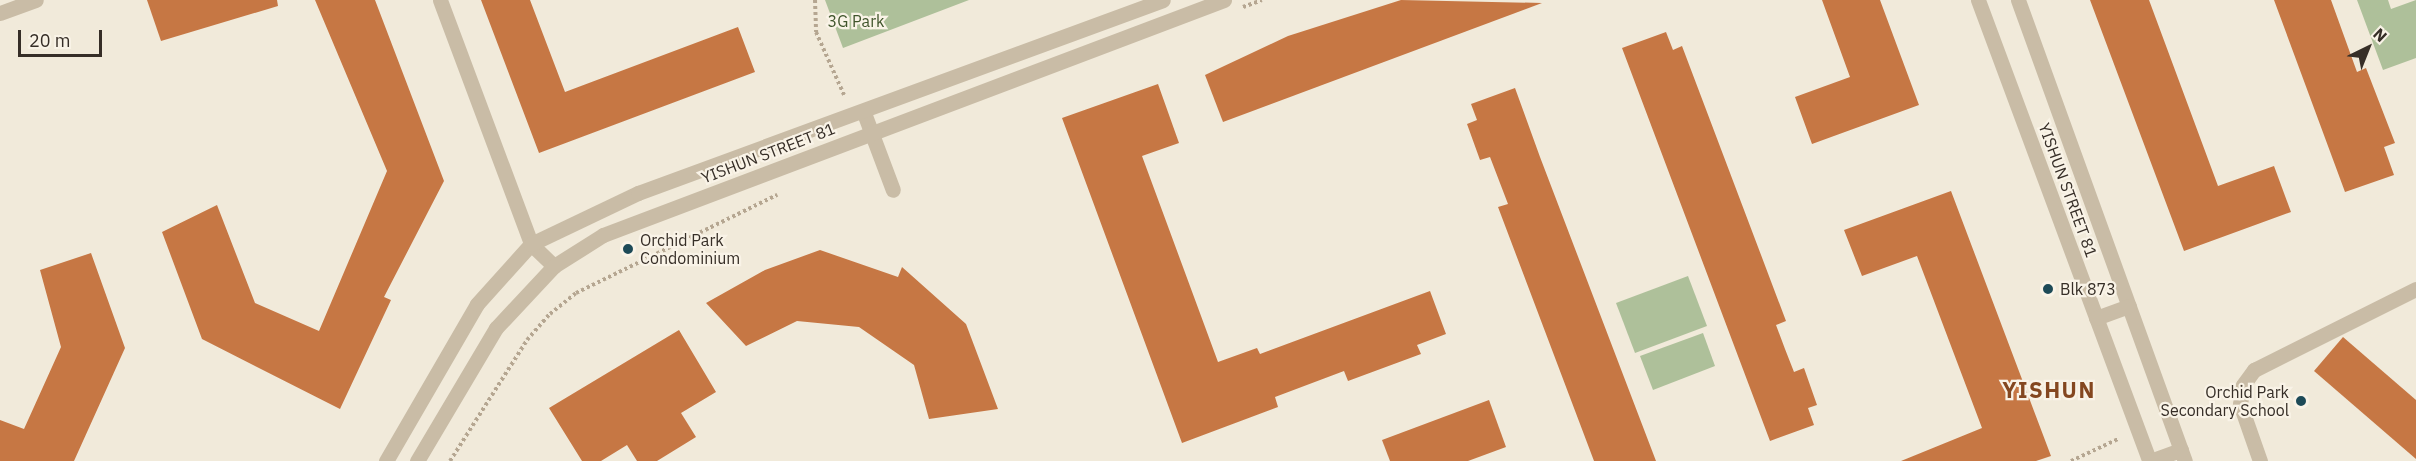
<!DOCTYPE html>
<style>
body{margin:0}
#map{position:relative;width:2416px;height:461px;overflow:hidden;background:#f1eada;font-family:"IBM Plex Sans",sans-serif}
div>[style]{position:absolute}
.green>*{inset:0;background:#aec09a}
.building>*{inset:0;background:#c67744}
.path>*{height:4px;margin-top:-2px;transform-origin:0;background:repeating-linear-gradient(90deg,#b5a691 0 3px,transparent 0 6px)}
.minor>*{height:15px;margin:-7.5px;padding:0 7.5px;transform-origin:7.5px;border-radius:7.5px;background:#c9bca6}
.dots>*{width:16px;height:16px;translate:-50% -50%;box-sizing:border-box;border:3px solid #f9f3e7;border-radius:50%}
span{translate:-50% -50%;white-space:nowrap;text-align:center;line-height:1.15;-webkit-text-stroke:4.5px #f9f3e7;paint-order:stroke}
.park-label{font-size:16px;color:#3f542b}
.street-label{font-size:16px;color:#362e27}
.poi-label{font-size:16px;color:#362e27}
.left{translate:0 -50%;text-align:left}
.right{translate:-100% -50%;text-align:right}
.district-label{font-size:22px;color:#844720;font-weight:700;letter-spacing:1.5px}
.north{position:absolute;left:2338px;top:18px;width:60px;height:60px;-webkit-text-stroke:4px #f9f3e7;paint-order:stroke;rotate:43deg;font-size:16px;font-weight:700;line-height:24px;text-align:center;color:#362e27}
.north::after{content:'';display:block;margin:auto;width:21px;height:27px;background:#362e27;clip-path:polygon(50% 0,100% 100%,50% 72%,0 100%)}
.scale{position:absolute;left:18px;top:30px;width:84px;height:27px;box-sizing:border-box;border:3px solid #362e27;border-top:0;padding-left:8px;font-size:18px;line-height:21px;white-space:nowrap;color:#362e27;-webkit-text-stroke:4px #f9f3e7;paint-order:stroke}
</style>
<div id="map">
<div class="green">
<div style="clip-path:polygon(825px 0,969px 0,843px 48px)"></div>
<div style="clip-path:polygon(2357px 0,2388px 0,2391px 9px,2416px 0,2416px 58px,2383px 70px)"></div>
<div style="clip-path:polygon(1688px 276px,1707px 326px,1635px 353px,1616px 303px)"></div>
<div style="clip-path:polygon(1703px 333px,1715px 366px,1653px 390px,1640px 356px)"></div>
</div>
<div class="building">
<div style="clip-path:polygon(147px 0,277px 0,278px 6px,161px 41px)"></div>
<div style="clip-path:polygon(315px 0,375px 0,444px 181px,384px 297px,391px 300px,340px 409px,202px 339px,162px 232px,217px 205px,255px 303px,319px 331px,387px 171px)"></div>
<div style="clip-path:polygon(481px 0,530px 0,565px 92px,738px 27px,755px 72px,539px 153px)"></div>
<div style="clip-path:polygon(1401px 0,1542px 3px,1223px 122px,1205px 75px,1288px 36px)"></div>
<div style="clip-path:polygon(1822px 0,1880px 0,1919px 105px,1812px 144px,1795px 97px,1850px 77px)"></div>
<div style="clip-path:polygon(2090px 0,2149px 0,2218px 186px,2274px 166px,2291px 212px,2184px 251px)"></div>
<div style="clip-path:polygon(2274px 0,2331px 0,2357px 72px,2366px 68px,2395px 143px,2384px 147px,2394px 175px,2345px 192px)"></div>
<div style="clip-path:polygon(1666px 32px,1673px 50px,1682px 46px,1786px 321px,1776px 325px,1785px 349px,1794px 372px,1804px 368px,1817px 405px,1808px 408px,1814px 425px,1770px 441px,1622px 48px)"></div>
<div style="clip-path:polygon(1158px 84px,1179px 143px,1142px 156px,1218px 362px,1257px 348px,1260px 354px,1430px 291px,1446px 334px,1417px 345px,1421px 354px,1348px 381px,1344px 371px,1275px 397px,1278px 407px,1182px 443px,1062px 118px)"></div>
<div style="clip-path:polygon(1515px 88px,1540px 157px,1656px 461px,1594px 461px,1498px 207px,1508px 204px,1490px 157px,1480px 160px,1467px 124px,1477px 120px,1471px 104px)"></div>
<div style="clip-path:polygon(1951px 191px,2051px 456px,2036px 461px,1901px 461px,1982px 428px,1917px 256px,1862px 276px,1844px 230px)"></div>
<div style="clip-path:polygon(820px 250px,898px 277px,902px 267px,966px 324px,998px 409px,929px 419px,914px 365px,859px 327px,797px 321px,746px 346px,706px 303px,765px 270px)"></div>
<div style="clip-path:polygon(91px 253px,125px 348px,74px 461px,0 461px,0 420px,24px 429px,61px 347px,40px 270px)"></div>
<div style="clip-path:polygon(679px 330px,716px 392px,681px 413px,696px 437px,657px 461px,637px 461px,627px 445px,601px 461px,582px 461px,549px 408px)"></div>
<div style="clip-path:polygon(2343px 337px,2416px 400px,2416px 459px,2314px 371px)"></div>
<div style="clip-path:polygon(1489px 400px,1506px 447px,1468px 461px,1390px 461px,1382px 440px)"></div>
</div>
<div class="path">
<div style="left:815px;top:0;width:32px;rotate:88deg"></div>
<div style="left:816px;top:32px;width:69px;rotate:66deg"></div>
<div style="left:1243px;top:7px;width:20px;rotate:-20deg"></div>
<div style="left:450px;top:461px;width:143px;rotate:-57.5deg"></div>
<div style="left:527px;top:340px;width:35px;rotate:-49deg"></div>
<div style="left:550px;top:314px;width:33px;rotate:-39deg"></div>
<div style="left:576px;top:293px;width:224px;rotate:-26deg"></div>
<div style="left:2071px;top:461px;width:52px;rotate:-25.1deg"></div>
</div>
<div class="minor">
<div style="left:440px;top:0;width:260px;rotate:69.5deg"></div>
<div style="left:531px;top:244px;width:32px;rotate:44deg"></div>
<div style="left:1978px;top:0;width:492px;rotate:69.6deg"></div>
<div style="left:2018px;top:0;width:490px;rotate:70.1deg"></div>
<div style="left:0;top:13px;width:38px;rotate:-20deg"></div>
<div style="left:864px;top:113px;width:82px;rotate:69.4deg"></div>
<div style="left:2096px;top:318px;width:35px;rotate:-20deg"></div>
<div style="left:386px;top:461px;width:181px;rotate:-59.9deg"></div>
<div style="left:477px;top:304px;width:81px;rotate:-48deg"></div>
<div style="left:531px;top:244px;width:119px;rotate:-25.5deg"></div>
<div style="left:638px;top:193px;width:559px;rotate:-20.18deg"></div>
<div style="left:417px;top:461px;width:155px;rotate:-59.3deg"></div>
<div style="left:496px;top:328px;width:85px;rotate:-46.9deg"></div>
<div style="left:554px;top:266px;width:58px;rotate:-32.3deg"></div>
<div style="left:603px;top:235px;width:664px;rotate:-20.73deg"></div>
<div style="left:2150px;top:461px;width:33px;rotate:-20deg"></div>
<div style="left:2260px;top:461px;width:60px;rotate:-109.3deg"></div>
<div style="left:2240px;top:404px;width:19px;rotate:-81deg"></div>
<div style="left:2243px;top:385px;width:19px;rotate:-54deg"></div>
<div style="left:2254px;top:370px;width:181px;rotate:-26.6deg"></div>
</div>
<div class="dots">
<div style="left:628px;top:249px;background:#1d4a57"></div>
<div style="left:2048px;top:289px;background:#1d4a57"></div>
<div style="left:2301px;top:401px;background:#1d4a57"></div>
</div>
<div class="park-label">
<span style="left:856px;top:21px">3G Park</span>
</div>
<div class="street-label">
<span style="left:768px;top:153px;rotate:-21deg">YISHUN STREET 81</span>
<span style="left:2068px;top:190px;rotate:70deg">YISHUN STREET 81</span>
</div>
<div class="poi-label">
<span class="left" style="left:640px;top:249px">Orchid Park<br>Condominium</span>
<span class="left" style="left:2060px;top:289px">Blk 873</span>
<span class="right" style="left:2289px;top:401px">Orchid Park<br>Secondary School</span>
</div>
<div class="district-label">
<span style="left:2049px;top:390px">YISHUN</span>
</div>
<div class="north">N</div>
<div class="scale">20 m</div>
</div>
